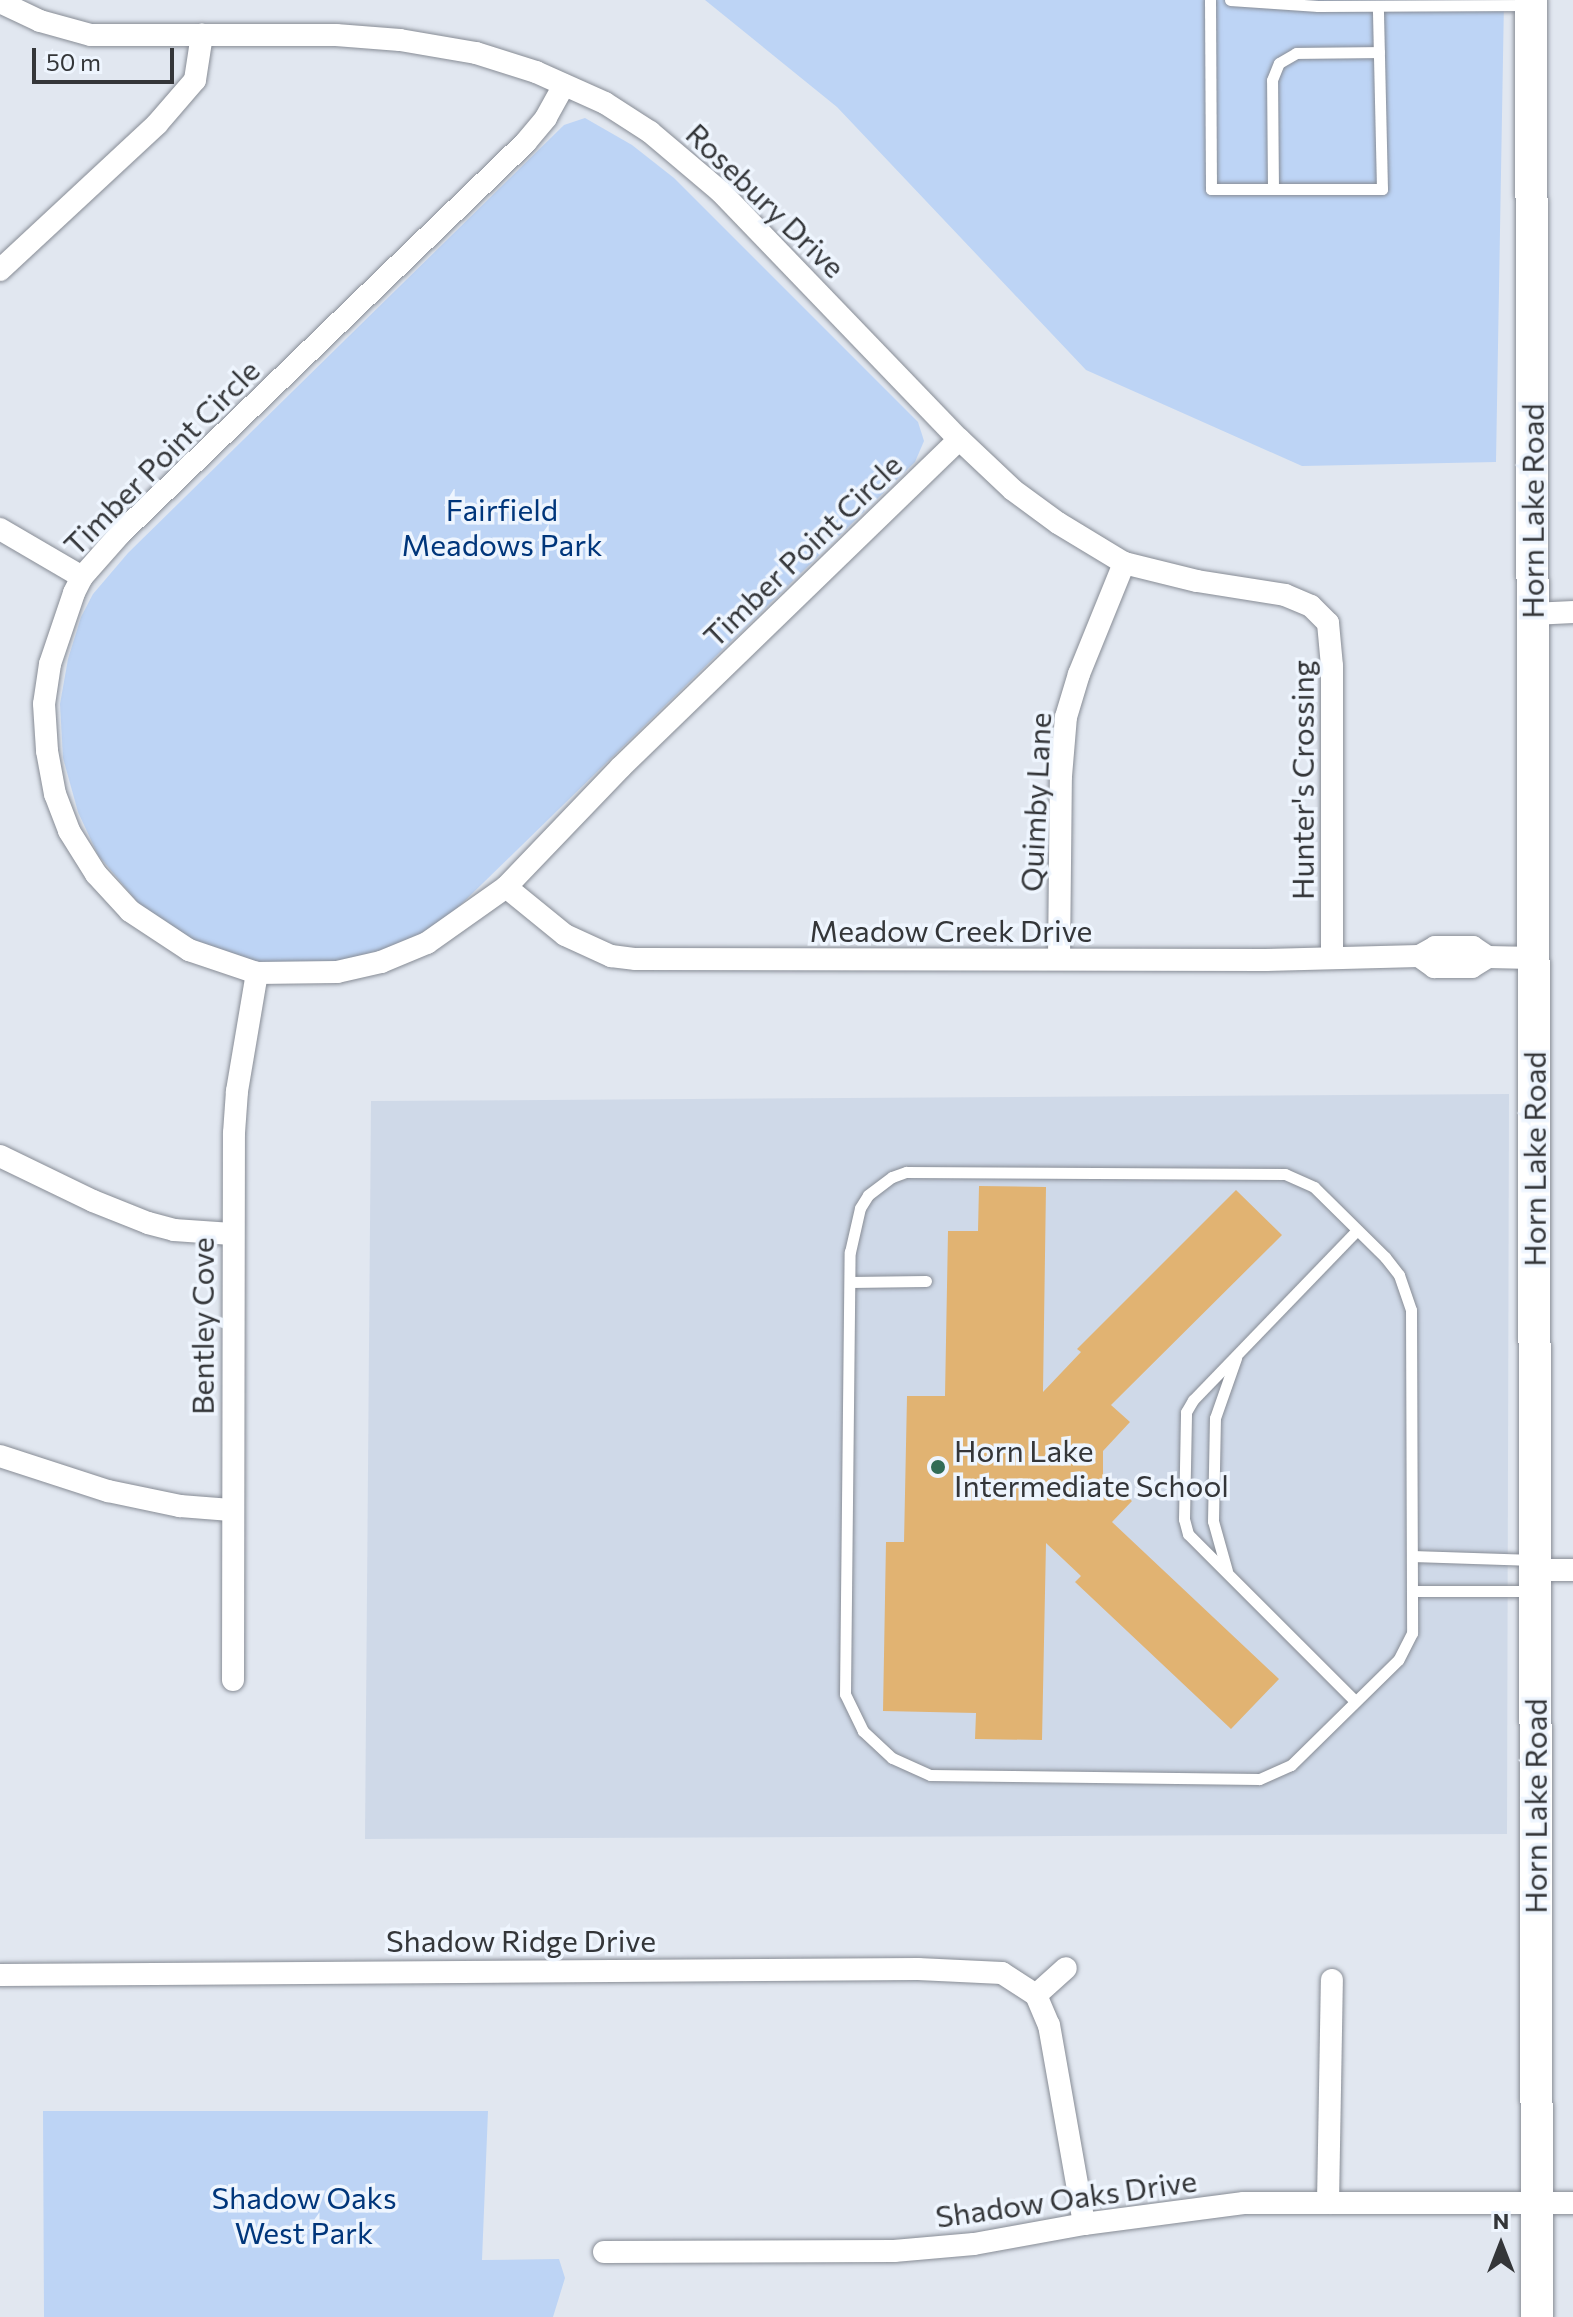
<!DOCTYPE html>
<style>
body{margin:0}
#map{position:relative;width:1573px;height:2317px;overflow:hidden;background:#e1e7f0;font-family:Commissioner,sans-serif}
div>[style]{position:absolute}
.built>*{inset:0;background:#cfd9e8}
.green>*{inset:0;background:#bdd4f5}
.building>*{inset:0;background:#e1b372}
.roads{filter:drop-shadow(0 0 2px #878c95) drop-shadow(0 0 2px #878c95)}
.lane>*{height:11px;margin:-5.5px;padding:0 5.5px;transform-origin:5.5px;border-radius:5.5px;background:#fff}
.street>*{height:22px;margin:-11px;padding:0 11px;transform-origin:11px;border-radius:11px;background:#fff}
.secondary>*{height:32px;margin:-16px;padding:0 16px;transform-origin:16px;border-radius:16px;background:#fff}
.dots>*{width:22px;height:22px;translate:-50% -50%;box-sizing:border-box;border:4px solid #eef5fe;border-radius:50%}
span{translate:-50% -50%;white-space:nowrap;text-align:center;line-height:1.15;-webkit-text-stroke:7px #eef5fe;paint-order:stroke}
.street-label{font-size:30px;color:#343639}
.park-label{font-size:30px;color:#00367b}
.poi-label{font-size:30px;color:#343639}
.left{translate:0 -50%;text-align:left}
.north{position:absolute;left:1461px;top:2205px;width:80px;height:80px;-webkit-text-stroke:6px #eef5fe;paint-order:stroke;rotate:0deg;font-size:22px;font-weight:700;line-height:32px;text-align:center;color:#343639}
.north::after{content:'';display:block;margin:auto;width:28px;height:36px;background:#343639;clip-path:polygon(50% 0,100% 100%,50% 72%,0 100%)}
.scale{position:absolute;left:32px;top:48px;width:142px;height:36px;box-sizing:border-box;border:4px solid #343639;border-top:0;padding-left:10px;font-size:24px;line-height:28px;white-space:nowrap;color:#343639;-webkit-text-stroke:6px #eef5fe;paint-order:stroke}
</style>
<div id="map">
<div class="built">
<div style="clip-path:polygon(1509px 1094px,1507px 1834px,365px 1839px,371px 1101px)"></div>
</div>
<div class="green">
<div style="clip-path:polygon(705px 0,1504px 0,1496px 462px,1302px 466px,1086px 370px,837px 107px)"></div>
<div style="clip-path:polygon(585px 118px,632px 145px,674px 178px,918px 422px,924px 441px,915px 462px,444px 921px,398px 947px,337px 965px,255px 962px,204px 947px,140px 905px,98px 855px,78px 812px,63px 758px,60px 704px,68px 659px,81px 617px,93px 594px,128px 553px,564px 125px)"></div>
<div style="clip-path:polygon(43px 2111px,488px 2111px,482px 2260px,559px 2259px,565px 2278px,553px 2317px,44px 2317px)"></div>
</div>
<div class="building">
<div style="clip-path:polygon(979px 1186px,1046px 1187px,1043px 1392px,1081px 1352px,1077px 1349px,1236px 1190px,1282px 1235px,1111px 1405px,1130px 1422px,1103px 1451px,1103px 1474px,1132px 1501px,1112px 1522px,1279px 1679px,1231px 1729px,1075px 1582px,1081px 1576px,1046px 1543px,1042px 1740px,975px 1739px,976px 1713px,883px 1711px,886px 1542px,904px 1542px,907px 1396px,945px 1396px,948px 1231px,978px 1231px)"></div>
</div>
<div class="roads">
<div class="lane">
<div style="left:1210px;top:0;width:189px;rotate:89.7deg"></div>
<div style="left:1211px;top:189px;width:171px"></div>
<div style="left:1382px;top:189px;width:183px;rotate:-91.3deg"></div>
<div style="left:1230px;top:0;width:88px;rotate:3.9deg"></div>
<div style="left:1318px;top:6px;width:209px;rotate:-0.3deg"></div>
<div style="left:1273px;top:189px;width:109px;rotate:-90.5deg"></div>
<div style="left:1272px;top:80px;width:18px;rotate:-68deg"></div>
<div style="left:1279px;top:63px;width:20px;rotate:-30deg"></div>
<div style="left:1296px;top:53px;width:83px;rotate:-0.7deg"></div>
<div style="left:906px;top:1172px;width:379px;rotate:0.3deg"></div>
<div style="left:1285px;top:1174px;width:32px;rotate:24deg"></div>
<div style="left:1314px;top:1187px;width:100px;rotate:44.6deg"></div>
<div style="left:1385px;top:1257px;width:23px;rotate:52deg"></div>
<div style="left:1399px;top:1275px;width:37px;rotate:71deg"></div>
<div style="left:1411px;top:1310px;width:323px;rotate:89.8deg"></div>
<div style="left:1412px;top:1633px;width:30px;rotate:117deg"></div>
<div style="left:1398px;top:1660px;width:150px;rotate:135.5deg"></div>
<div style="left:1291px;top:1765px;width:35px;rotate:156deg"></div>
<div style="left:1259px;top:1779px;width:329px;rotate:-179.3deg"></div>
<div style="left:930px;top:1775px;width:42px;rotate:-155.9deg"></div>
<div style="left:892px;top:1758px;width:40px;rotate:-137deg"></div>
<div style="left:863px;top:1731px;width:41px;rotate:-115.9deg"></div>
<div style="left:845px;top:1694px;width:442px;rotate:-89.4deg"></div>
<div style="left:850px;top:1252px;width:45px;rotate:-77.2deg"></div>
<div style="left:860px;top:1208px;width:15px;rotate:-58deg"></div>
<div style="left:868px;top:1195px;width:30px;rotate:-37deg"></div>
<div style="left:892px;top:1177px;width:15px;rotate:-20deg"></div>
<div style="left:850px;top:1282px;width:76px;rotate:-0.8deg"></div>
<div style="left:1412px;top:1556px;width:122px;rotate:1.9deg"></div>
<div style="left:1227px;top:1571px;width:52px;rotate:-105.6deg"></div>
<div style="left:1213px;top:1521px;width:103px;rotate:-88.9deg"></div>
<div style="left:1215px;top:1418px;width:64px;rotate:-70.7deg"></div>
<div style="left:1412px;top:1591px;width:119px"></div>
<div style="left:1355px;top:1701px;width:236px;rotate:-135deg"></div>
<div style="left:1188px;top:1534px;width:16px;rotate:-105deg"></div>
<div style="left:1184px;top:1519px;width:107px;rotate:-88.9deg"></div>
<div style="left:1186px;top:1412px;width:14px;rotate:-60deg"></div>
<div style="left:1193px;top:1400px;width:236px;rotate:-46deg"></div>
</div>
<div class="street">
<div style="left:0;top:2px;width:44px;rotate:25.4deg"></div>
<div style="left:40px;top:21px;width:53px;rotate:15.4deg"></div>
<div style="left:91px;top:35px;width:245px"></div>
<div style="left:336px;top:35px;width:64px;rotate:4.5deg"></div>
<div style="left:400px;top:40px;width:77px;rotate:9.7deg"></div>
<div style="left:476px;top:53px;width:63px;rotate:17.6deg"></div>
<div style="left:536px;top:72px;width:76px;rotate:24.2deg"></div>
<div style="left:605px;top:103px;width:54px;rotate:32.8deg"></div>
<div style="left:650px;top:132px;width:93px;rotate:40.2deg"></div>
<div style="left:721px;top:192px;width:343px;rotate:46.1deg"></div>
<div style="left:959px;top:439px;width:74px;rotate:43.4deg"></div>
<div style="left:1013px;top:490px;width:56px;rotate:36.3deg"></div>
<div style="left:1058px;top:523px;width:77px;rotate:31.2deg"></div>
<div style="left:1124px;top:563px;width:75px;rotate:13.9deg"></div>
<div style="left:1197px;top:581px;width:89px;rotate:9deg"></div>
<div style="left:1285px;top:595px;width:28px;rotate:23deg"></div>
<div style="left:1311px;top:606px;width:24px;rotate:45deg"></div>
<div style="left:1328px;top:623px;width:43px;rotate:84.7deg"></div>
<div style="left:1332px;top:666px;width:290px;rotate:90deg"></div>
<div style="left:564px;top:85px;width:38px;rotate:119deg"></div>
<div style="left:546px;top:118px;width:31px;rotate:130deg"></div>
<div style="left:526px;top:142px;width:564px;rotate:136.01deg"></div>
<div style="left:120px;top:534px;width:57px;rotate:131.5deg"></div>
<div style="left:82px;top:577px;width:18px;rotate:117deg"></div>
<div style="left:74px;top:593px;width:75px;rotate:108.7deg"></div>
<div style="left:50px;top:664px;width:40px;rotate:98.5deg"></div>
<div style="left:44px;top:704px;width:47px;rotate:86.3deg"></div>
<div style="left:47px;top:751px;width:44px;rotate:79.5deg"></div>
<div style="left:55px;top:794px;width:40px;rotate:69deg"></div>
<div style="left:69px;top:831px;width:51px;rotate:57.9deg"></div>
<div style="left:96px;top:874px;width:50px;rotate:47.4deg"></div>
<div style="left:130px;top:911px;width:71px;rotate:33.5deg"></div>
<div style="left:189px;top:950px;width:72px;rotate:18.7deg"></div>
<div style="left:257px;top:973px;width:80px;rotate:-0.7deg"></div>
<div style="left:337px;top:972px;width:45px;rotate:-12.8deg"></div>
<div style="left:381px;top:962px;width:50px;rotate:-22.4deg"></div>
<div style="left:427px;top:943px;width:97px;rotate:-35.3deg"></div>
<div style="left:506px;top:887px;width:166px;rotate:-46.2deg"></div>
<div style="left:621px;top:767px;width:471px;rotate:-44.1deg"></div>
<div style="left:0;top:270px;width:214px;rotate:-42.9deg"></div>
<div style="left:157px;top:124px;width:58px;rotate:-49.2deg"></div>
<div style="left:195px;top:80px;width:46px;rotate:-81.2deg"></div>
<div style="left:0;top:529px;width:95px;rotate:30.3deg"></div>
<div style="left:1533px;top:614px;width:40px;rotate:-2.9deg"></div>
<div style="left:506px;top:887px;width:76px;rotate:39.1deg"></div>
<div style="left:565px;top:935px;width:51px;rotate:24.5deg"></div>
<div style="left:611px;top:956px;width:25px;rotate:7deg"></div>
<div style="left:636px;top:959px;width:630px;rotate:0.09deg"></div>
<div style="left:1266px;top:960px;width:153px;rotate:-1.5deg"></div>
<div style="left:1419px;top:956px;width:19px;rotate:36deg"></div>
<div style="left:1434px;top:967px;width:38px"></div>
<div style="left:1472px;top:967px;width:19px;rotate:-32deg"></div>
<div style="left:1488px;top:957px;width:45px;rotate:1.3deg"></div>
<div style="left:1419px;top:956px;width:18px;rotate:-29deg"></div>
<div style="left:1435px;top:947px;width:38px"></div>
<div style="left:1473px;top:947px;width:18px;rotate:34deg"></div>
<div style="left:1059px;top:959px;width:183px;rotate:-89.4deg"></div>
<div style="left:1061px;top:776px;width:59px;rotate:-85.2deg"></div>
<div style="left:1066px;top:717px;width:45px;rotate:-73.2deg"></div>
<div style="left:1079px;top:674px;width:120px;rotate:-67.9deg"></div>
<div style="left:0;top:1156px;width:103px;rotate:25.8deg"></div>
<div style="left:93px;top:1201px;width:59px;rotate:21.8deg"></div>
<div style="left:148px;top:1223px;width:27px;rotate:15deg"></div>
<div style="left:174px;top:1230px;width:58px;rotate:3.9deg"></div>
<div style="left:0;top:1456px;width:114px;rotate:18deg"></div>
<div style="left:108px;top:1491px;width:74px;rotate:11.8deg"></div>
<div style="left:180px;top:1506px;width:51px;rotate:4.5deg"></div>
<div style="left:1535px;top:1570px;width:38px"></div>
<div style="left:233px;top:1680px;width:547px;rotate:-89.9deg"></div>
<div style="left:234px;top:1133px;width:42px;rotate:-85.9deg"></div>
<div style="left:237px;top:1091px;width:120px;rotate:-80.4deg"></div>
<div style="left:0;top:1975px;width:918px;rotate:-0.37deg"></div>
<div style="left:918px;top:1969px;width:84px;rotate:2.7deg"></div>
<div style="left:1002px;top:1973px;width:40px;rotate:32.9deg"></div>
<div style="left:1036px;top:1995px;width:40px;rotate:-42deg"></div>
<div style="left:1036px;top:1995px;width:33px;rotate:67deg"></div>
<div style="left:1049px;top:2025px;width:202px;rotate:80deg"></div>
<div style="left:1328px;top:2203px;width:223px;rotate:-89deg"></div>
<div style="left:604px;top:2252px;width:290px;rotate:-0.2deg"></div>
<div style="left:894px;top:2251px;width:80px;rotate:-5deg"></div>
<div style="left:974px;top:2244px;width:112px;rotate:-10.3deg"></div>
<div style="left:1084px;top:2224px;width:161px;rotate:-7.5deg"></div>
<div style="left:1244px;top:2203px;width:329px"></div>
</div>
<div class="secondary">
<div style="left:1531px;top:0;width:2317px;rotate:89.85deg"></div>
</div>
</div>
<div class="dots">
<div style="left:938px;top:1467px;background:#316c56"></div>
</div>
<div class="street-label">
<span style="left:766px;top:200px;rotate:44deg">Rosebury Drive</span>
<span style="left:161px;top:457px;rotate:-45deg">Timber Point Circle</span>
<span style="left:1532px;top:511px;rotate:-90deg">Horn Lake Road</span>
<span style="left:802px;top:550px;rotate:-44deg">Timber Point Circle</span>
<span style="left:1302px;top:780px;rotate:-90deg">Hunter's Crossing</span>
<span style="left:1035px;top:802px;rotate:-87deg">Quimby Lane</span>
<span style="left:951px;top:930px">Meadow Creek Drive</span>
<span style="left:1534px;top:1159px;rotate:-90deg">Horn Lake Road</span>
<span style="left:202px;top:1326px;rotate:-90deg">Bentley Cove</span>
<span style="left:1535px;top:1806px;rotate:-90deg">Horn Lake Road</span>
<span style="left:521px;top:1940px">Shadow Ridge Drive</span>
<span style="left:1066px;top:2198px;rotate:-8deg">Shadow Oaks Drive</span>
</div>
<div class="park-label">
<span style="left:502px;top:526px">Fairfield<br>Meadows Park</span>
<span style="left:304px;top:2214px">Shadow Oaks<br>West Park</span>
</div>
<div class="poi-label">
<span class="left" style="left:954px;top:1467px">Horn Lake<br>Intermediate School</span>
</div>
<div class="north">N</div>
<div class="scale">50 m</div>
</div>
